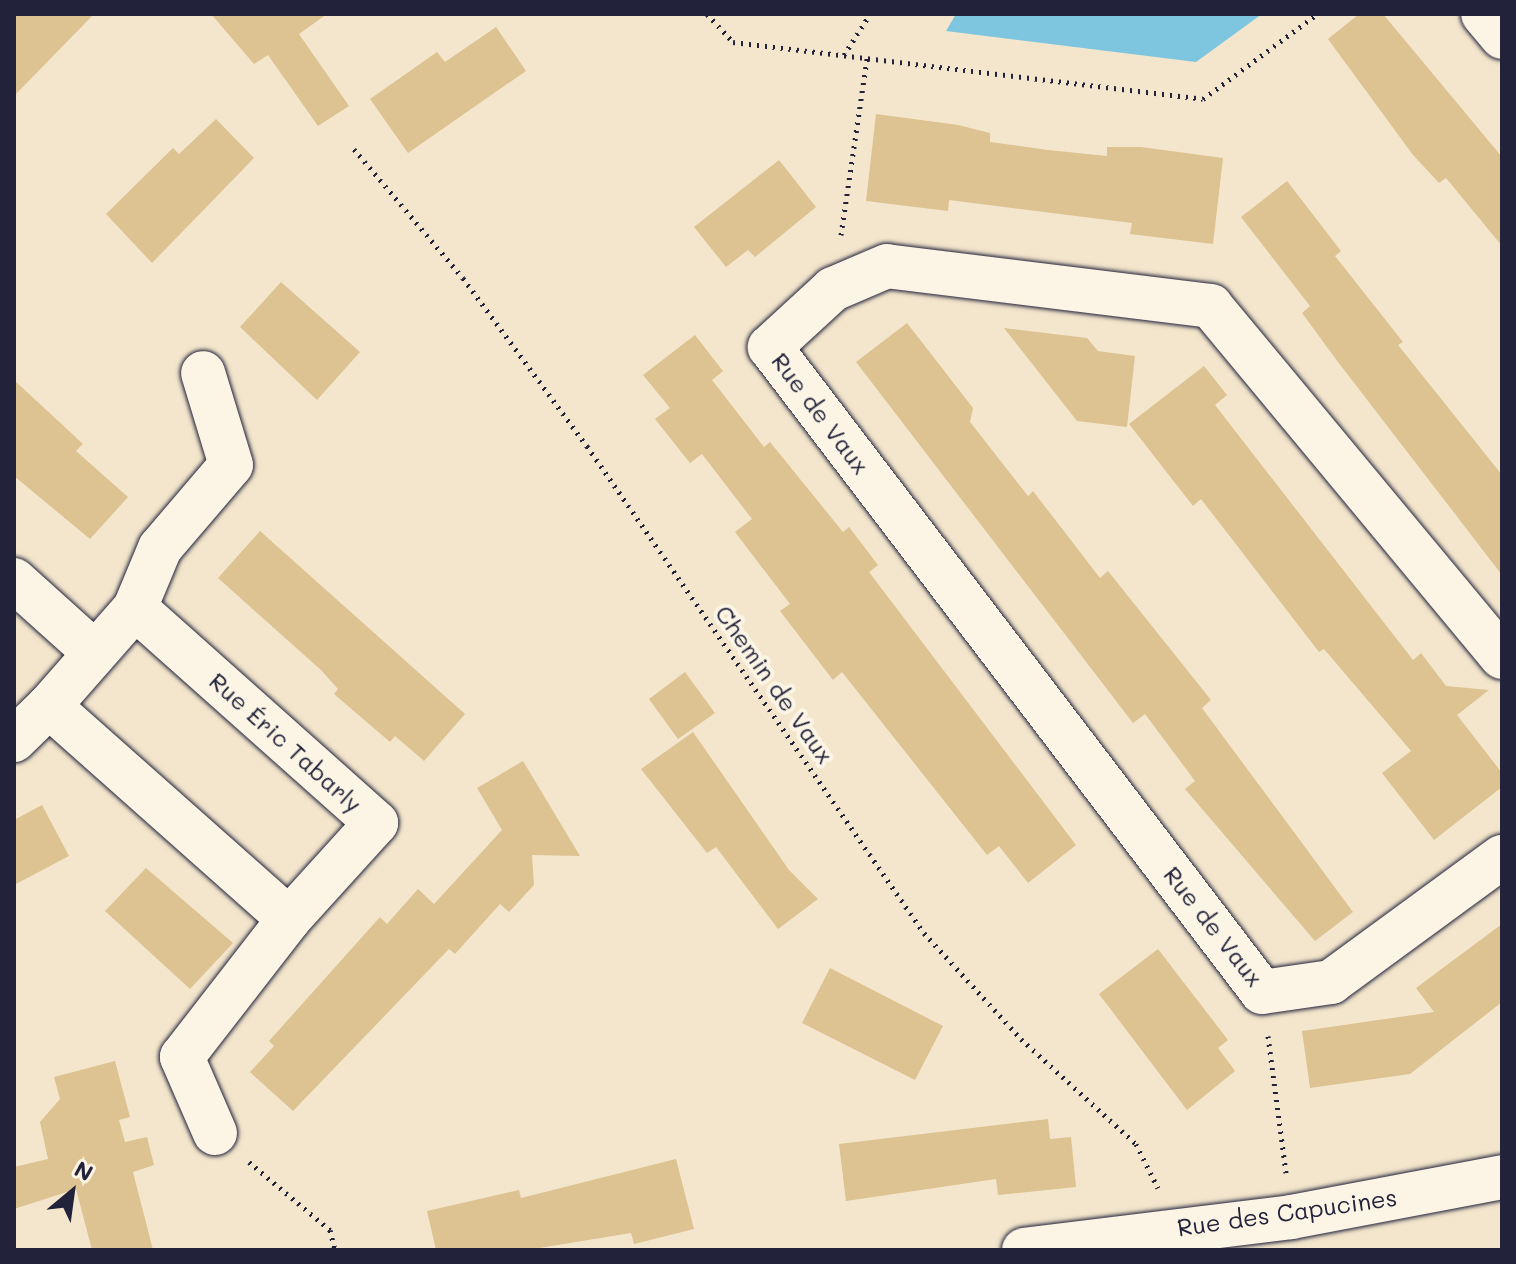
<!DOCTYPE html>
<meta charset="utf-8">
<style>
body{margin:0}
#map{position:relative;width:1516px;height:1264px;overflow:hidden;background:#f3e6cc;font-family:Mali,sans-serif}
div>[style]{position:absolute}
.water>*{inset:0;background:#7ec5df}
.building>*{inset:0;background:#ddc292}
.path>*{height:5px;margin-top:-2.5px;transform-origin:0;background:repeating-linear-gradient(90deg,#22223b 0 2px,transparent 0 8px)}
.roads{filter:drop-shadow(0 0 2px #22223b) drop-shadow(0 0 2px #22223b)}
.minor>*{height:44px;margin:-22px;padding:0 22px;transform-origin:22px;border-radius:22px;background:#fcf5e5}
span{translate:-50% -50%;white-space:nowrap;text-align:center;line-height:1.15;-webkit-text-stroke:8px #fcf5e5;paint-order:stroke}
.street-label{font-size:24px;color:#22223b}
.frame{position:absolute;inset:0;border:16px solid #22223b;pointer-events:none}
.north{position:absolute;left:32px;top:1152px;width:80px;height:80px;-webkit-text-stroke:6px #fcf5e5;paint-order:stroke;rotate:29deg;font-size:22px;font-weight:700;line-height:32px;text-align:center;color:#22223b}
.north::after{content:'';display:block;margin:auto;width:28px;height:36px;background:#22223b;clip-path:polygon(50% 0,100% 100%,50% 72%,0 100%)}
</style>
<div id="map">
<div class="water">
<div style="clip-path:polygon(956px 14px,1262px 14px,1196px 62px,946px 31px)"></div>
</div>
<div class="building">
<div style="clip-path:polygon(14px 14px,94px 14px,14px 96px)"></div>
<div style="clip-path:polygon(211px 14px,327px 14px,299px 34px,349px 106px,318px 126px,268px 55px,254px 64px)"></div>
<div style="clip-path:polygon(1359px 14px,1383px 14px,1502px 157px,1502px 246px,1446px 178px,1439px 183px,1413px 155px,1328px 39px)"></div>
<div style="clip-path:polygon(496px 27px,526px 71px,408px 153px,370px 99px,437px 52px,445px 62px)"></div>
<div style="clip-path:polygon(876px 114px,958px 125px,990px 133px,990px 142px,1048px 150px,1107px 156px,1107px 147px,1141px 147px,1223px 158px,1213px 244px,1130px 234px,1132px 223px,949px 200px,948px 211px,866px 201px)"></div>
<div style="clip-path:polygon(216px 119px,254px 158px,152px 263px,106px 214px,173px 148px,179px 154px)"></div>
<div style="clip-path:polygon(779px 160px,816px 207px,755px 257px,748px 250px,726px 267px,694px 227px)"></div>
<div style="clip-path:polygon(1287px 181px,1341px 251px,1335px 256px,1403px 342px,1398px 345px,1502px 475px,1502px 575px,1338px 362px,1302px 313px,1310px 306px,1241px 217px)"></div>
<div style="clip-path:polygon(281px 282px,360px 352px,317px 400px,240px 327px)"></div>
<div style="clip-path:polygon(907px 323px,973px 408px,970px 422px,1028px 496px,1033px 491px,1100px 578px,1108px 571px,1211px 700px,1202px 708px,1353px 912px,1315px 941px,1185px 789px,1195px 781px,1145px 714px,1133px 723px,856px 362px)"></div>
<div style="clip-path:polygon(1004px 328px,1087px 338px,1098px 351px,1135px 356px,1127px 427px,1077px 421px)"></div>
<div style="clip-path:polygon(695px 335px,723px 371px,712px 380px,764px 447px,770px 442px,843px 532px,849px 527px,878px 565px,869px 572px,1076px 845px,1028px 883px,999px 846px,987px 855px,842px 672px,833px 680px,780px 611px,790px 604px,735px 532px,752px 519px,702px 454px,690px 463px,655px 419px,670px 408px,643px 375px)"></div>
<div style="clip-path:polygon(1204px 366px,1227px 395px,1215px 405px,1413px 660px,1421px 653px,1446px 686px,1489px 690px,1457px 715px,1502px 773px,1502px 787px,1434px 840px,1382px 773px,1411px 751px,1324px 649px,1319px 652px,1201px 499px,1193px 506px,1129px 424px)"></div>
<div style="clip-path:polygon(14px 380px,83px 444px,76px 451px,128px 497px,90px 539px,14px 476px)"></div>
<div style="clip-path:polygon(260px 531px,465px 714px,424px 761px,395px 736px,390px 742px,334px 694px,338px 689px,321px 670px,218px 578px)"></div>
<div style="clip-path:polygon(685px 672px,715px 713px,678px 739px,649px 699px)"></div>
<div style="clip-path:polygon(693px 732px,789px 870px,818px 899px,778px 929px,716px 847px,707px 853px,641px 769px)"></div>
<div style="clip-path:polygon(523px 761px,580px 856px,532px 855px,534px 885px,509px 912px,500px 904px,455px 954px,449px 949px,293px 1111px,250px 1072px,274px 1046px,269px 1041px,380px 917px,387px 924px,418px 889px,434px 904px,502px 830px,477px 788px)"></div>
<div style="clip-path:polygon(42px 805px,69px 856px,14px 885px,14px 820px)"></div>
<div style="clip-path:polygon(146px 868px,233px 943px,190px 989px,105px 911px)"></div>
<div style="clip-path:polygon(1502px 924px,1502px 1002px,1410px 1074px,1310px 1088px,1302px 1031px,1434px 1012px,1416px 988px)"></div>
<div style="clip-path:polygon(1158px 949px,1228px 1040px,1218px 1048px,1235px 1071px,1187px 1110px,1099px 994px)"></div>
<div style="clip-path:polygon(830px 968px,943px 1026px,915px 1080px,802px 1023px)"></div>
<div style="clip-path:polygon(115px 1061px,130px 1117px,119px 1120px,125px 1142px,147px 1137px,154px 1165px,133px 1172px,153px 1250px,92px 1250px,76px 1189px,14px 1209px,14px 1167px,48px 1159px,40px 1122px,60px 1099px,54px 1077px)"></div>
<div style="clip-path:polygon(1048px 1119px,1050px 1139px,1071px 1137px,1076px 1187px,998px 1195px,996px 1179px,846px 1201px,839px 1144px)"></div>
<div style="clip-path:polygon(676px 1159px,694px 1229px,634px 1244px,631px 1233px,527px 1250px,436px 1250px,427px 1211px,519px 1190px,521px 1198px)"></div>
</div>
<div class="path">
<div style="left:707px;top:14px;width:38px;rotate:47deg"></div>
<div style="left:733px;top:42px;width:473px;rotate:6.9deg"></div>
<div style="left:1203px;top:99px;width:142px;rotate:-36.7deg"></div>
<div style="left:844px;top:55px;width:49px;rotate:-57.6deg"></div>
<div style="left:354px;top:149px;width:169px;rotate:49.8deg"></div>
<div style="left:463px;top:278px;width:209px;rotate:53.6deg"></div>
<div style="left:587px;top:446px;width:592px;rotate:55.32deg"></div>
<div style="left:924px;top:933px;width:144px;rotate:47.5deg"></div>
<div style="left:1021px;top:1039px;width:156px;rotate:42.4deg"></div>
<div style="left:1136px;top:1144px;width:49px;rotate:63.4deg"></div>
<div style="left:841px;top:235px;width:179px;rotate:-81.6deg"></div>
<div style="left:1268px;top:1036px;width:138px;rotate:82.5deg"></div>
<div style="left:249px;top:1162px;width:106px;rotate:40deg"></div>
<div style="left:330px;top:1230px;width:21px;rotate:76deg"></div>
</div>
<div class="roads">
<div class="minor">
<div style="left:1483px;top:14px;width:30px;rotate:50deg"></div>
<div style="left:14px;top:580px;width:108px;rotate:42deg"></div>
<div style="left:135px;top:608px;width:323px;rotate:41.7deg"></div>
<div style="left:376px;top:823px;width:130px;rotate:132.2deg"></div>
<div style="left:289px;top:919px;width:321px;rotate:-138.4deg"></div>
<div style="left:49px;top:706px;width:130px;rotate:-48.7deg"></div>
<div style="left:135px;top:608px;width:65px;rotate:-67.4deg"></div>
<div style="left:160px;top:548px;width:109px;rotate:-49.5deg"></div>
<div style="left:231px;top:465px;width:96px;rotate:-106.9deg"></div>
<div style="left:1502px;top:657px;width:456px;rotate:-129.7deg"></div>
<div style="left:1211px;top:306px;width:326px;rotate:-173deg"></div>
<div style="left:887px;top:266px;width:59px;rotate:156.9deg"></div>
<div style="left:833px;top:289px;width:86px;rotate:137.4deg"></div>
<div style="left:770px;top:347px;width:811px;rotate:52.66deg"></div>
<div style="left:1262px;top:992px;width:70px;rotate:-8.2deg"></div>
<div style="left:1331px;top:982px;width:212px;rotate:-36.2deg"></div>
<div style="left:14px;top:740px;width:49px;rotate:-44.2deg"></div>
<div style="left:215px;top:1133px;width:83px;rotate:-113.5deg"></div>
<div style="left:182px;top:1057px;width:175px;rotate:-52.2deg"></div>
<div style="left:1024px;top:1250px;width:269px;rotate:-7deg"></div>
<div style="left:1291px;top:1217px;width:215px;rotate:-10.7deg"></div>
</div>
</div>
<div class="street-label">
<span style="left:821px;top:413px;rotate:53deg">Rue de Vaux</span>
<span style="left:775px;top:684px;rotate:55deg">Chemin de Vaux</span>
<span style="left:286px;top:742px;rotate:42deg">Rue Éric Tabarly</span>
<span style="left:1214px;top:926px;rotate:52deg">Rue de Vaux</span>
<span style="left:1287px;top:1212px;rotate:-8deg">Rue des Capucines</span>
</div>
<div class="frame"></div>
<div class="north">N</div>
</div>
